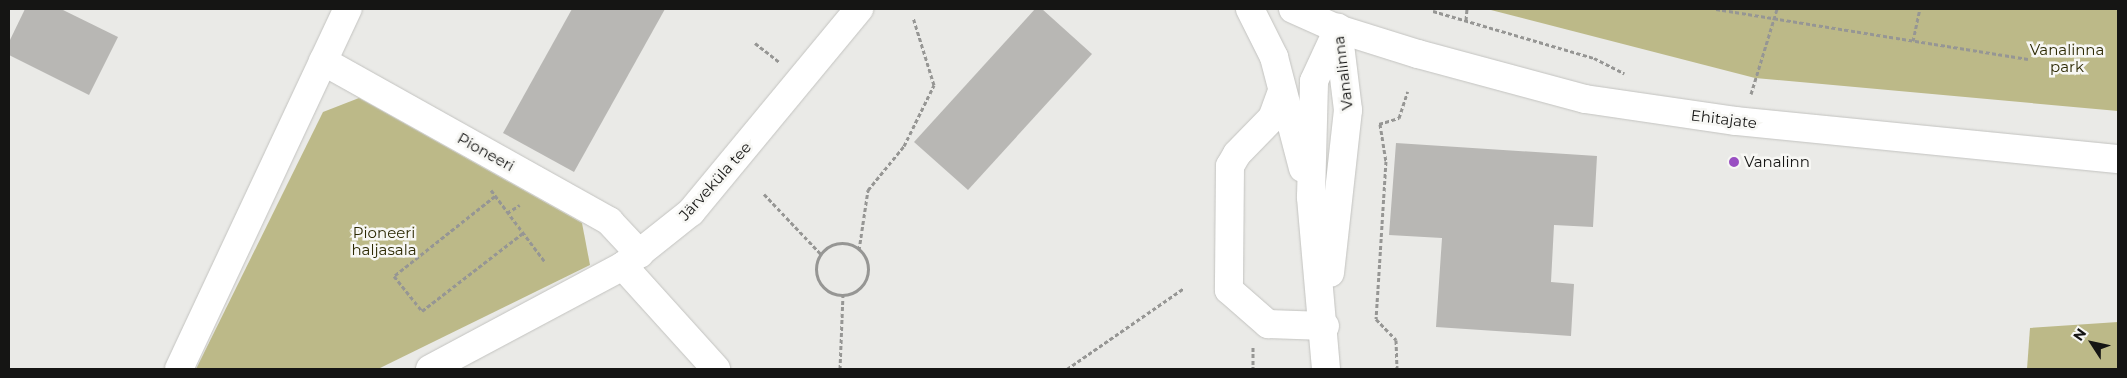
<!DOCTYPE html>
<meta charset="utf-8">
<style>
body{margin:0}
#map{position:relative;width:2127px;height:378px;overflow:hidden;background:#eaeae7;font-family:Montserrat,sans-serif}
div>[style]{position:absolute}
.green>*{inset:0;background:#bcb988}
.building>*{inset:0;background:#b8b7b4}
.path>*{height:3px;margin-top:-1.5px;transform-origin:0;background:repeating-linear-gradient(90deg,#969694 0 4px,transparent 0 6.5px)}
.path>.ring{margin:-1.5px;padding:0;box-sizing:content-box;background:none;border:3px solid #969694;border-radius:50%}
.roads{filter:drop-shadow(0 0 1px #c3c3c0) drop-shadow(0 0 1px #c3c3c0)}
.minor>*{height:28px;margin:-14px;padding:0 14px;transform-origin:14px;border-radius:14px;background:#fff}
.major>*{height:28px;margin:-14px;padding:0 14px;transform-origin:14px;border-radius:14px;background:#fff}
.dots>*{width:14px;height:14px;translate:-50% -50%;box-sizing:border-box;border:2px solid #f7f7f4;border-radius:50%}
span{translate:-50% -50%;white-space:nowrap;text-align:center;line-height:1.15;-webkit-text-stroke:5px #f7f7f4;paint-order:stroke}
.park-label{font-size:15px;color:#2d2a04}
.street-label{font-size:15px;color:#151514}
.poi-label{font-size:15px;color:#151514}
.left{translate:0 -50%;text-align:left}
.frame{position:absolute;inset:0;border:10px solid #151514;pointer-events:none}
.north{position:absolute;left:2067px;top:318px;width:50px;height:50px;-webkit-text-stroke:4px #f7f7f4;paint-order:stroke;rotate:305deg;font-size:14px;font-weight:700;line-height:20px;text-align:center;color:#151514}
.north::after{content:'';display:block;margin:auto;width:18px;height:22px;background:#151514;clip-path:polygon(50% 0,100% 100%,50% 72%,0 100%)}
</style>
<div id="map">
<div class="green">
<div style="clip-path:polygon(1487px 9px,2118px 9px,2118px 111px,1755px 78px)"></div>
<div style="clip-path:polygon(359px 98px,582px 223px,590px 265px,378px 369px,196px 369px,323px 112px)"></div>
<div style="clip-path:polygon(2118px 322px,2118px 369px,2027px 369px,2030px 328px)"></div>
</div>
<div class="building">
<div style="clip-path:polygon(25px 9px,61px 9px,118px 37px,89px 95px,9px 55px,9px 42px)"></div>
<div style="clip-path:polygon(572px 9px,665px 9px,574px 172px,503px 133px)"></div>
<div style="clip-path:polygon(1035px 9px,1042px 9px,1092px 54px,968px 190px,914px 142px)"></div>
<div style="clip-path:polygon(1396px 143px,1597px 156px,1593px 227px,1554px 225px,1551px 282px,1574px 284px,1571px 336px,1436px 327px,1442px 238px,1389px 235px)"></div>
</div>
<div class="path">
<div style="left:1716px;top:9px;width:316px;rotate:9.1deg"></div>
<div style="left:1433px;top:11px;width:168px;rotate:16.3deg"></div>
<div style="left:1594px;top:58px;width:34px;rotate:27deg"></div>
<div style="left:1466px;top:20px;width:11px;rotate:-85deg"></div>
<div style="left:1913px;top:41px;width:33px;rotate:-78deg"></div>
<div style="left:755px;top:43px;width:31px;rotate:38deg"></div>
<div style="left:1751px;top:94px;width:89px;rotate:-73deg"></div>
<div style="left:1379px;top:124px;width:21px;rotate:-17deg"></div>
<div style="left:1399px;top:118px;width:28px;rotate:-72deg"></div>
<div style="left:1380px;top:124px;width:37px;rotate:81deg"></div>
<div style="left:1386px;top:161px;width:158px;rotate:93.6deg"></div>
<div style="left:1376px;top:319px;width:29px;rotate:46deg"></div>
<div style="left:1396px;top:340px;width:29px;rotate:88deg"></div>
<div style="left:491px;top:190px;width:90px;rotate:53.1deg"></div>
<div style="left:764px;top:194px;width:83px;rotate:46.5deg"></div>
<div style="left:495px;top:196px;width:129px;rotate:141.6deg"></div>
<div style="left:394px;top:276px;width:45px;rotate:51.3deg"></div>
<div style="left:422px;top:311px;width:128px;rotate:-37.7deg"></div>
<div style="left:507px;top:213px;width:15px;rotate:-32deg"></div>
<div class="ring" style="left:816px;top:243px;width:49px;height:49px"></div>
<div style="left:859px;top:250px;width:61px;rotate:-81.5deg"></div>
<div style="left:868px;top:190px;width:57px;rotate:-50.7deg"></div>
<div style="left:904px;top:146px;width:68px;rotate:-63.8deg"></div>
<div style="left:934px;top:85px;width:71px;rotate:-107.2deg"></div>
<div style="left:1253px;top:347px;width:22px;rotate:90deg"></div>
<div style="left:840px;top:369px;width:74px;rotate:-87.7deg"></div>
<div style="left:1067px;top:369px;width:142px;rotate:-34.7deg"></div>
</div>
<div class="roads">
<div class="minor">
<div style="left:1250px;top:9px;width:54px;rotate:63.4deg"></div>
<div style="left:1274px;top:57px;width:115px;rotate:75.4deg"></div>
<div style="left:1293px;top:9px;width:49px;rotate:24deg"></div>
<div style="left:1338px;top:29px;width:84px;rotate:17.4deg"></div>
<div style="left:1418px;top:54px;width:173px;rotate:15.1deg"></div>
<div style="left:1585px;top:99px;width:153px;rotate:8.3deg"></div>
<div style="left:1736px;top:121px;width:384px;rotate:5.7deg"></div>
<div style="left:323px;top:61px;width:328px;rotate:29.2deg"></div>
<div style="left:609px;top:221px;width:45px;rotate:46.8deg"></div>
<div style="left:1282px;top:91px;width:29px;rotate:110deg"></div>
<div style="left:1272px;top:118px;width:50px;rotate:134.2deg"></div>
<div style="left:1237px;top:154px;width:14px;rotate:120deg"></div>
<div style="left:1230px;top:166px;width:124px;rotate:90.5deg"></div>
<div style="left:1229px;top:290px;width:52px;rotate:41.1deg"></div>
<div style="left:1268px;top:324px;width:57px;rotate:2deg"></div>
<div style="left:623px;top:266px;width:139px;rotate:47.9deg"></div>
<div style="left:1330px;top:273px;width:164px;rotate:-83.7deg"></div>
<div style="left:1348px;top:110px;width:83px;rotate:-97deg"></div>
<div style="left:179px;top:369px;width:398px;rotate:-64.9deg"></div>
<div style="left:1326px;top:369px;width:173px;rotate:-95deg"></div>
<div style="left:1311px;top:197px;width:116px;rotate:-88.5deg"></div>
<div style="left:1314px;top:81px;width:57px;rotate:-65.2deg"></div>
</div>
<div class="major">
<div style="left:430px;top:369px;width:219px;rotate:-28.1deg"></div>
<div style="left:623px;top:266px;width:87px;rotate:-38.5deg"></div>
<div style="left:691px;top:212px;width:264px;rotate:-50.4deg"></div>
</div>
</div>
<div class="dots">
<div style="left:1734px;top:162px;background:#994fc2"></div>
</div>
<div class="park-label">
<span style="left:2067px;top:58px">Vanalinna<br>park</span>
<span style="left:384px;top:241px">Pioneeri<br>haljasala</span>
</div>
<div class="street-label">
<span style="left:1343px;top:73px;rotate:-97deg">Vanalinna</span>
<span style="left:1724px;top:119px;rotate:7deg">Ehitajate</span>
<span style="left:486px;top:152px;rotate:29deg">Pioneeri</span>
<span style="left:715px;top:181px;rotate:-48deg">Järveküla tee</span>
</div>
<div class="poi-label">
<span class="left" style="left:1744px;top:162px">Vanalinn</span>
</div>
<div class="frame"></div>
<div class="north">N</div>
</div>
